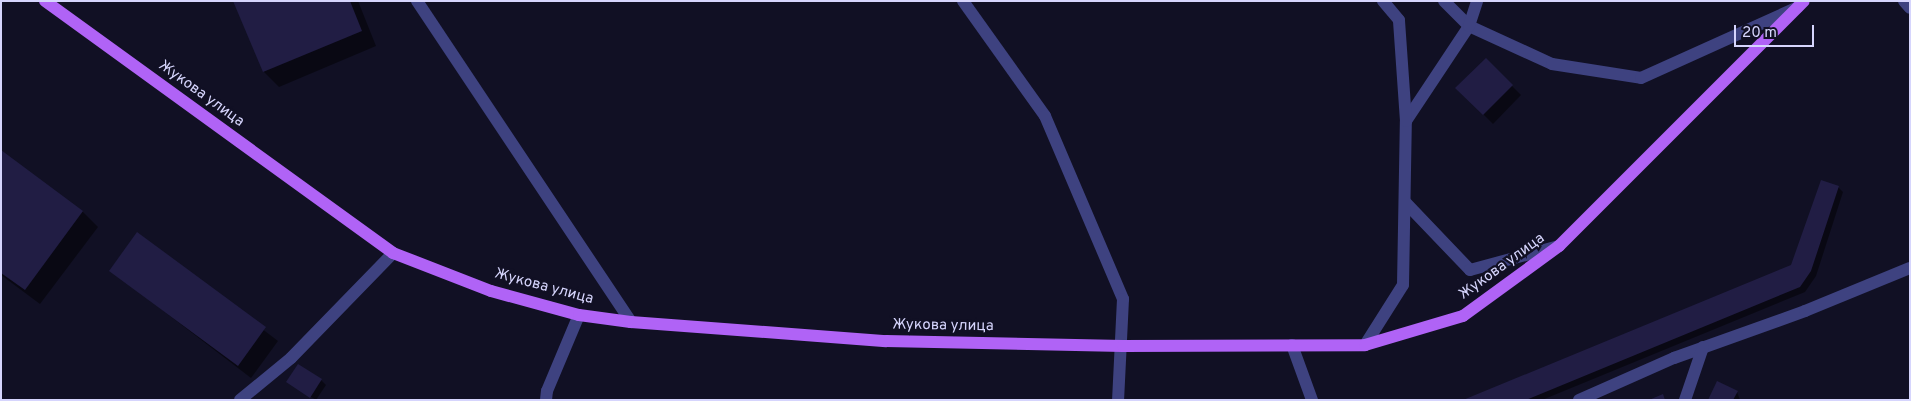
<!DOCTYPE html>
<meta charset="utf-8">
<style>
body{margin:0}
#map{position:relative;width:1911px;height:401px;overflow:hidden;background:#111024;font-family:Overpass,sans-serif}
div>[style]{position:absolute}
.shadow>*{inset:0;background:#0007}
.building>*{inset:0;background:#211d44}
.minor>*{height:12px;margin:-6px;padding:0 6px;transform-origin:6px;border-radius:6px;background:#3e4280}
.major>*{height:12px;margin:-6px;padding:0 6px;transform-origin:6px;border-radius:6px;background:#b063f6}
span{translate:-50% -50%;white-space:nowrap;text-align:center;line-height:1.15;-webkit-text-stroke:4.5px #111024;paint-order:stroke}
.street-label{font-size:15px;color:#d6d5fd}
.frame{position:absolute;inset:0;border:2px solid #d6d5fd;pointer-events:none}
.scale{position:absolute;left:1734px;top:25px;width:80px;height:22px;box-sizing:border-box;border:2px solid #d6d5fd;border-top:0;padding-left:6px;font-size:15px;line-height:18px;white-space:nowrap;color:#d6d5fd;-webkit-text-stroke:4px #111024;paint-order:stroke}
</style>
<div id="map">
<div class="shadow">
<div style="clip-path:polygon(235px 1px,358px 1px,376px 46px,279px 87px,264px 72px)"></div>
<div style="clip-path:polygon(1486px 60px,1521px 95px,1493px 124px,1457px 88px)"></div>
<div style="clip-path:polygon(1px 152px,83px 212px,98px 227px,40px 304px,1px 275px)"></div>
<div style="clip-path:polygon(1838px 187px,1843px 192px,1816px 276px,1805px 292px,1542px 400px,1466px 400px,1792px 266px)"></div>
<div style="clip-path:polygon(137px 234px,278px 341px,251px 378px,110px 270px)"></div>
<div style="clip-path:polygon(321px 380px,326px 385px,316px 400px,288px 382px)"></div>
<div style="clip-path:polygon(1737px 392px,1740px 400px,1709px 400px)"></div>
</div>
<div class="building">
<div style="clip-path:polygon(233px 1px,350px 1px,362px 31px,263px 72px)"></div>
<div style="clip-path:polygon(1486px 58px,1513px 85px,1483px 115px,1455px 88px)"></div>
<div style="clip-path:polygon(1px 150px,83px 211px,25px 290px,1px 273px)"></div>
<div style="clip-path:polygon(1821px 180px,1839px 186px,1811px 271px,1800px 287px,1526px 400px,1463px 400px,1791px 265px)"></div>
<div style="clip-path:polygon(137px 232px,266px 327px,238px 366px,109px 271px)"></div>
<div style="clip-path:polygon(298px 364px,322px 379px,310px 398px,286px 382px)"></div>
<div style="clip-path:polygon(1717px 381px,1738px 391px,1733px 400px,1708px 400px)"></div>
<div style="clip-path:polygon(1663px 394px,1665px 400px,1649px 400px)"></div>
</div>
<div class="minor">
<div style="left:417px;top:1px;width:386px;rotate:56.3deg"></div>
<div style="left:963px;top:1px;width:141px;rotate:54.5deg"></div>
<div style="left:1045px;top:116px;width:199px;rotate:66.9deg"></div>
<div style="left:1123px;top:299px;width:101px;rotate:92.8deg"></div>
<div style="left:1444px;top:1px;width:35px;rotate:45deg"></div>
<div style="left:1469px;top:26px;width:91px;rotate:24.6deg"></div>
<div style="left:1552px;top:64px;width:90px;rotate:8.9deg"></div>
<div style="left:1641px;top:78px;width:172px;rotate:-24.3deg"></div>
<div style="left:1904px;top:1px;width:9px;rotate:49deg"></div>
<div style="left:1406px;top:121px;width:114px;rotate:-56.4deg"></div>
<div style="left:1469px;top:26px;width:26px;rotate:-72deg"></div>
<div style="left:1405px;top:202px;width:94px;rotate:46.3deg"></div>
<div style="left:1470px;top:270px;width:92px;rotate:-15.1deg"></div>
<div style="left:1292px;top:345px;width:59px;rotate:70deg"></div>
<div style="left:1365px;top:345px;width:71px;rotate:-57.7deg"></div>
<div style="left:1403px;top:285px;width:164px;rotate:-89deg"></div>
<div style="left:1406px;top:121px;width:101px;rotate:-94deg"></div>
<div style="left:1399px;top:20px;width:25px;rotate:-130deg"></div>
<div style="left:240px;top:400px;width:66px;rotate:-39.5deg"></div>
<div style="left:291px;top:358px;width:146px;rotate:-45.8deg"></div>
<div style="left:546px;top:400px;width:9px;rotate:-84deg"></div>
<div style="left:547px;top:391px;width:82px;rotate:-67.2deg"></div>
<div style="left:1579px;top:400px;width:104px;rotate:-23.9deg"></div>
<div style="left:1674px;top:358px;width:139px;rotate:-19.7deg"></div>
<div style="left:1805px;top:311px;width:113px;rotate:-22.3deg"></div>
<div style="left:1685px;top:400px;width:56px;rotate:-71.2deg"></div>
</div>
<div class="major">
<div style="left:45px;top:1px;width:430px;rotate:35.9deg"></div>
<div style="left:393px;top:253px;width:105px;rotate:21.2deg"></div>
<div style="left:491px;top:291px;width:91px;rotate:15.3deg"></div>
<div style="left:579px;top:315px;width:52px;rotate:7.7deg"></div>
<div style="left:631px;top:322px;width:256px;rotate:4.3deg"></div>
<div style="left:886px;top:341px;width:237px;rotate:1.2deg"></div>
<div style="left:1123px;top:346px;width:242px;rotate:-0.2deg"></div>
<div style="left:1365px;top:345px;width:102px;rotate:-16.5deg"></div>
<div style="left:1463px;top:316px;width:119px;rotate:-36.1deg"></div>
<div style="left:1559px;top:246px;width:346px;rotate:-45deg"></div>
</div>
<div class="street-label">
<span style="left:201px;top:94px;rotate:36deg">Жукова улица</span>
<span style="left:1502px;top:267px;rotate:-36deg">Жукова улица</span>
<span style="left:544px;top:287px;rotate:15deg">Жукова улица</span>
<span style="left:943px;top:326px;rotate:1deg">Жукова улица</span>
</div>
<div class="frame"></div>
<div class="scale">20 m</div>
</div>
